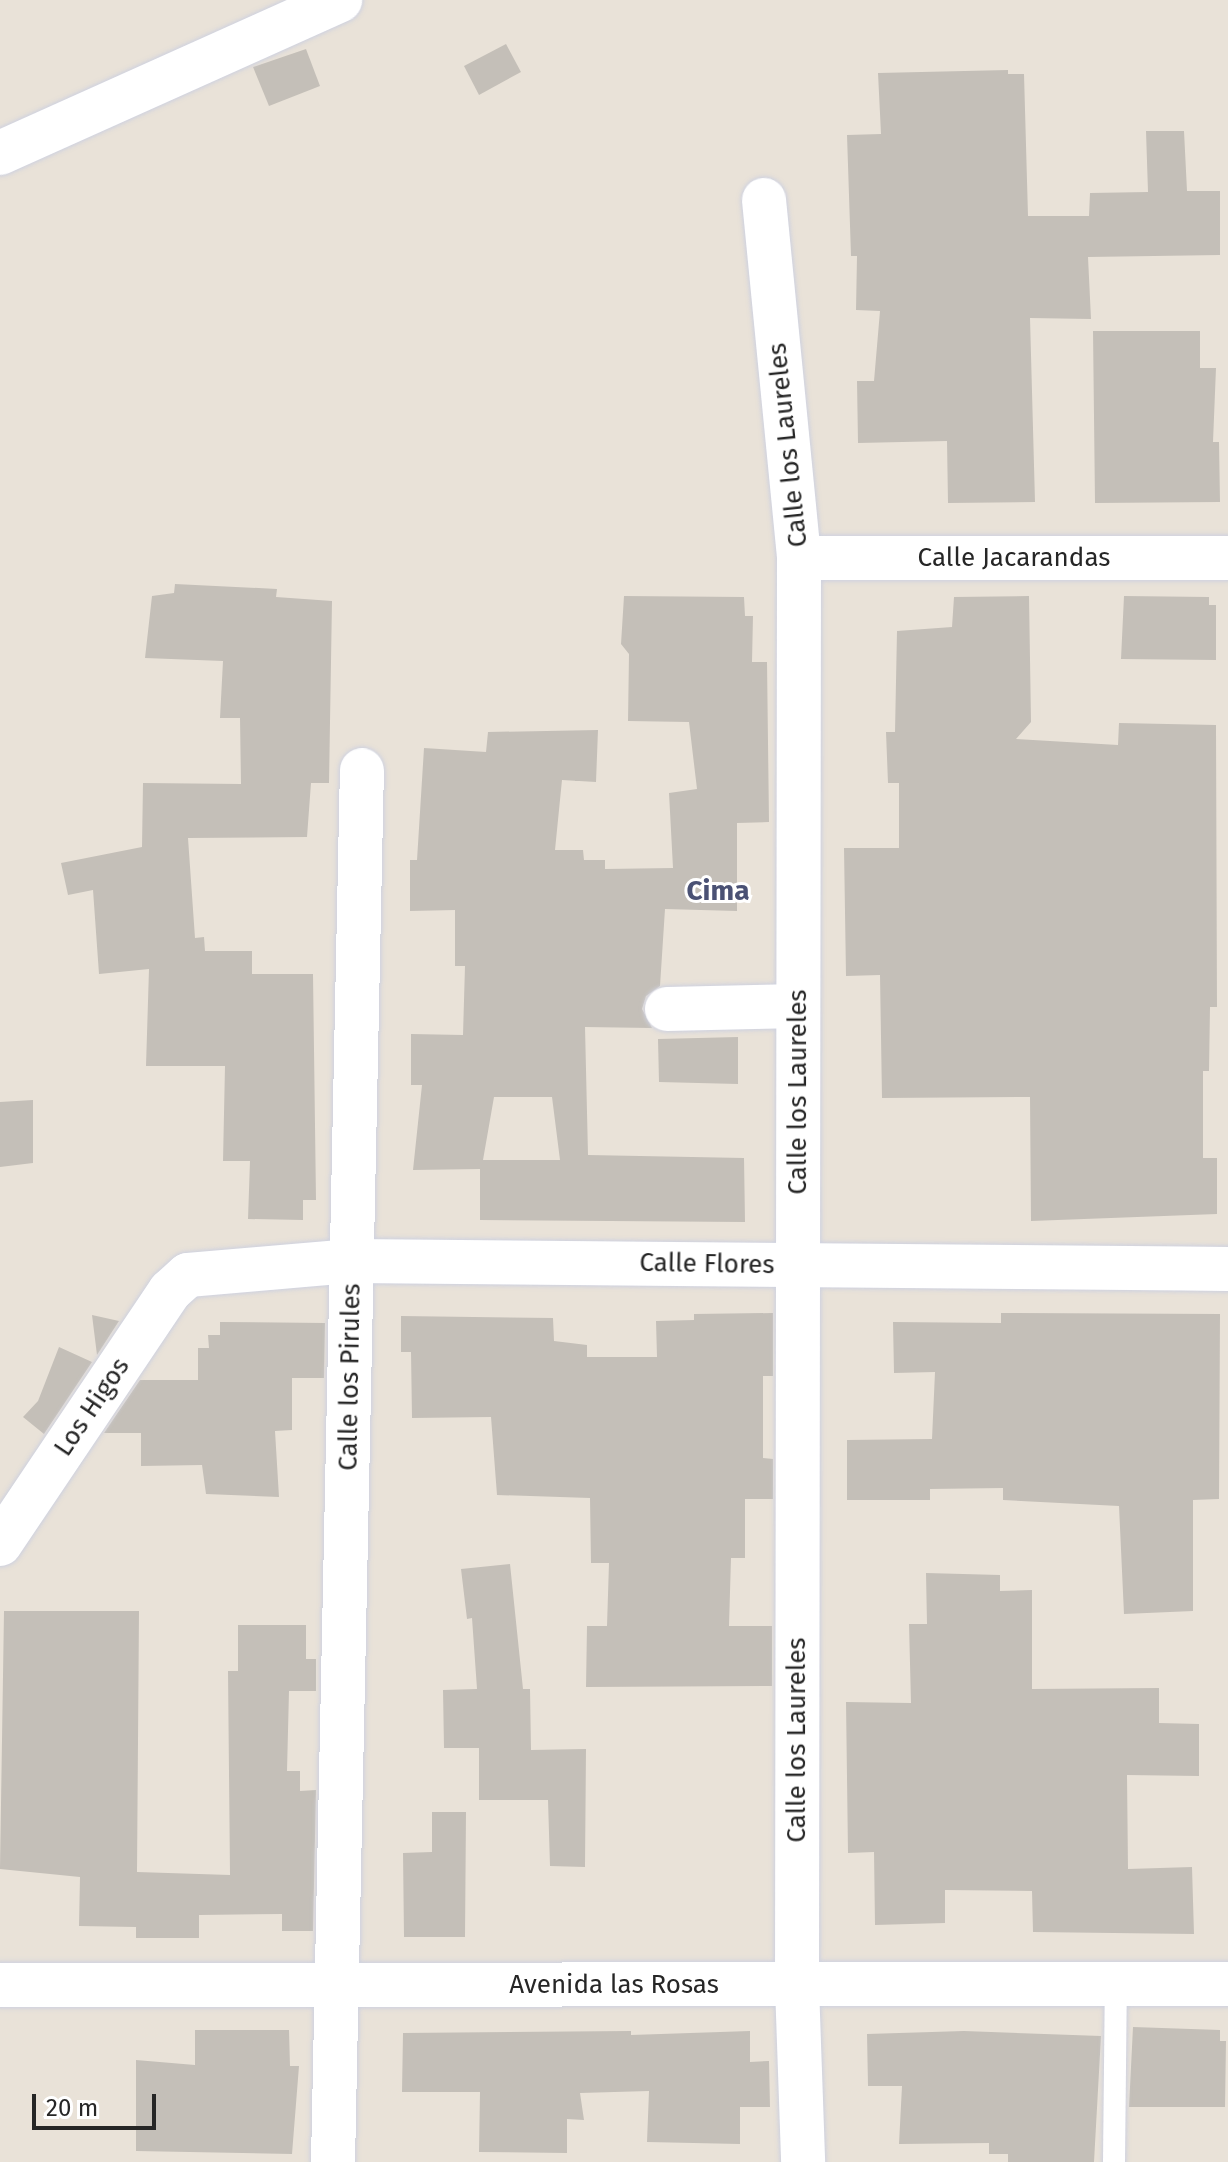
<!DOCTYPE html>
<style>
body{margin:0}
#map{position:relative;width:1228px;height:2162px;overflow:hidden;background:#e9e2d8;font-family:"Fira Sans",sans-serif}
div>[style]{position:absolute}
.building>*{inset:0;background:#c4bfb8}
.roads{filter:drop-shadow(0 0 2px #ced1df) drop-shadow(0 0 2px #ced1df)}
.lane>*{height:22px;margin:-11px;padding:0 11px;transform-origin:11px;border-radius:11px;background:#fff}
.street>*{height:44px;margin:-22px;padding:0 22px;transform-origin:22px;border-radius:22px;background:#fff}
.secondary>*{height:44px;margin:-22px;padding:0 22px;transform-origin:22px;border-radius:22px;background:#fff}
span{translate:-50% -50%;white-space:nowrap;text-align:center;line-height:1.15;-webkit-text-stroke:6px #fff;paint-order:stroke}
.street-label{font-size:26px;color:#262626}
.neighbourhood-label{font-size:28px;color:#4a5174;font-weight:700}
.scale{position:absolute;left:32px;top:2094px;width:124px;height:36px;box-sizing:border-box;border:4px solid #262626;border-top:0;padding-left:10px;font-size:24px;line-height:28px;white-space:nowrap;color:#262626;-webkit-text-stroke:6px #fff;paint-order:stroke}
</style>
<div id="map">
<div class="building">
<div style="clip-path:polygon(506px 44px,521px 72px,479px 95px,464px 66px)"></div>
<div style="clip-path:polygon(306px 49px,320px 86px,269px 106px,253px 67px)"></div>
<div style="clip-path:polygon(1008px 70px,1008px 74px,1024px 74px,1028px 216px,1089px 216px,1090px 193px,1148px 192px,1146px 131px,1184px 131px,1187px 191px,1220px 191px,1220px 255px,1088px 257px,1091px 319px,1030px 318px,1035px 502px,948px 503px,947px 441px,858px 443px,857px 381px,874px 381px,880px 311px,856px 310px,857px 256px,851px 256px,847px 135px,881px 134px,878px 73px)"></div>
<div style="clip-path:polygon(1093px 331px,1200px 331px,1200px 368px,1216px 368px,1213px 442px,1219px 442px,1220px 502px,1095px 503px)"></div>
<div style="clip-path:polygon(175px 584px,277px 589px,276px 597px,332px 601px,329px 783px,311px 783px,307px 837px,188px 838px,195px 938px,204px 937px,205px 951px,252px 951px,252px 974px,313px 974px,316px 1200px,303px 1200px,303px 1220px,248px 1219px,250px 1161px,223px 1161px,225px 1066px,146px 1066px,149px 969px,99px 974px,93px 890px,68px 895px,61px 863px,142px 847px,143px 783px,241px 784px,240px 718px,220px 718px,223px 661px,145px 658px,152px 596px,174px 593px)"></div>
<div style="clip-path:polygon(evenodd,624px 596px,744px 597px,745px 616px,753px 616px,752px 662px,767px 662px,769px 822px,737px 823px,737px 911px,665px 909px,660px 986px,646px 996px,642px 1009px,652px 1028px,585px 1027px,588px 1155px,744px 1158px,745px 1222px,480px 1220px,480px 1169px,413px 1170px,422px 1085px,411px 1085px,411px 1034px,463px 1035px,465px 966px,455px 966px,455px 910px,410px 911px,410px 860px,417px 860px,424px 748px,486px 752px,488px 732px,598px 730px,596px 782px,562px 780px,555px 850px,583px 850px,584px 860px,605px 860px,605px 869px,673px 868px,669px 793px,697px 789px,689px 722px,628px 721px,629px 654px,621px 644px,624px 596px,494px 1097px,552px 1097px,560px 1160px,483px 1160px,494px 1097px)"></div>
<div style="clip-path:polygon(1029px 596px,1031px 722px,1016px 739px,1118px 745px,1119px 723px,1216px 725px,1217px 1007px,1210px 1007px,1209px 1071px,1203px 1071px,1203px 1158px,1217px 1158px,1217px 1214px,1031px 1221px,1030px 1097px,882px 1098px,880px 975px,846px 976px,844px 848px,899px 848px,899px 783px,888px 783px,886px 732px,895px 732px,897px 631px,952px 627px,954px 597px)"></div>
<div style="clip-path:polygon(1124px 596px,1209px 597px,1209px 605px,1216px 605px,1216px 660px,1121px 659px)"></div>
<div style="clip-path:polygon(738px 1037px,738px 1084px,659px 1082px,658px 1039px)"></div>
<div style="clip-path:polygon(33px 1100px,33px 1163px,0 1167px,0 1102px)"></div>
<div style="clip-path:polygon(773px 1313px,773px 1376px,763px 1376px,763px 1458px,773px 1459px,773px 1499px,745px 1499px,745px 1558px,731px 1558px,729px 1626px,772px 1626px,772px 1686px,586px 1687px,587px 1626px,607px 1626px,609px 1563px,591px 1563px,590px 1498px,497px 1495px,491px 1417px,412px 1418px,411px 1352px,401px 1352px,401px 1316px,553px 1318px,554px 1341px,587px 1345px,587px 1357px,657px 1357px,656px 1321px,694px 1320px,694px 1314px)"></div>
<div style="clip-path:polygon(1001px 1313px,1220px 1314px,1219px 1499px,1193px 1500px,1193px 1611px,1124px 1614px,1119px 1506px,1003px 1500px,1003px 1488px,930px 1489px,930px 1500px,847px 1500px,847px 1440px,932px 1439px,935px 1372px,894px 1373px,893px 1322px,1001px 1323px)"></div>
<div style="clip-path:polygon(92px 1315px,119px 1321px,97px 1355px)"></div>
<div style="clip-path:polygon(220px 1322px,325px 1323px,324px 1378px,292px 1378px,292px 1430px,275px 1431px,279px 1497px,206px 1494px,202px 1465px,141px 1466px,141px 1433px,104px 1433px,140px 1380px,198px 1380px,198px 1348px,209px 1348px,208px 1335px,220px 1335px)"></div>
<div style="clip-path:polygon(59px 1347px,92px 1362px,44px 1434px,23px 1417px,38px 1401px)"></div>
<div style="clip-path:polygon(510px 1564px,523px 1689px,530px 1689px,531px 1750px,586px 1749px,585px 1867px,550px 1866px,548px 1800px,479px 1800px,479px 1748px,444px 1748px,443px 1690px,477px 1689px,472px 1618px,467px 1619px,461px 1569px)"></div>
<div style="clip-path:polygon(926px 1573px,1000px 1575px,1000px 1591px,1032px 1590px,1032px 1689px,1159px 1688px,1159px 1723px,1199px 1724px,1199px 1776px,1127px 1775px,1128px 1869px,1192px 1867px,1194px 1934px,1033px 1932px,1032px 1891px,945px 1890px,945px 1923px,875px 1925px,874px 1852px,848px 1853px,846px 1702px,911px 1703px,909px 1624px,927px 1624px)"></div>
<div style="clip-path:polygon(4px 1611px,139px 1611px,137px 1872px,230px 1875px,228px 1671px,238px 1671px,238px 1625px,306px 1625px,306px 1659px,316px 1659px,316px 1691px,289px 1691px,287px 1771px,300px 1771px,300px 1791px,316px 1790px,313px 1931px,282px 1931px,282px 1914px,199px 1915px,199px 1938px,136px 1938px,136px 1927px,79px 1926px,80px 1877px,0 1869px)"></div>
<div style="clip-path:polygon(432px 1812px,466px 1812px,465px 1937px,404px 1937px,403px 1853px,432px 1852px)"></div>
<div style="clip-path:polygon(1133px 2027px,1220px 2030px,1220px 2041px,1226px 2041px,1225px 2107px,1129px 2107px)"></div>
<div style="clip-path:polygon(195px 2030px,289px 2030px,290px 2066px,299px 2066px,292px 2154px,136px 2151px,136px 2060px,195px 2065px)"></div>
<div style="clip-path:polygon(631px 2031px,631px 2035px,750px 2031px,750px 2062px,769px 2061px,770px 2107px,740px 2107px,740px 2144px,647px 2142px,649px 2091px,580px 2093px,584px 2120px,567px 2119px,567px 2153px,479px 2152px,480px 2092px,402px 2092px,403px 2033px)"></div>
<div style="clip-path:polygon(964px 2031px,1101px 2036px,1094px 2162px,1008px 2162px,1008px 2154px,989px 2154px,989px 2143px,899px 2144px,902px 2086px,868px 2086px,867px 2034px)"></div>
</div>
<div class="roads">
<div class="lane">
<div style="left:1114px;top:2162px;width:179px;rotate:-89.4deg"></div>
</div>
<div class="street">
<div style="left:764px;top:200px;width:360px;rotate:84.4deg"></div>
<div style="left:799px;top:558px;width:1428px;rotate:90.08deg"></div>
<div style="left:797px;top:1986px;width:176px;rotate:88deg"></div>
<div style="left:799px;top:558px;width:429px"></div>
<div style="left:667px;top:1009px;width:131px;rotate:-1.3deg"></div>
<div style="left:0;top:1544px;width:305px;rotate:-56.1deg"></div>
<div style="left:170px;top:1291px;width:24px;rotate:-42deg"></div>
<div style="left:188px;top:1275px;width:165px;rotate:-4.9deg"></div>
<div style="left:352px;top:1261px;width:876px;rotate:0.52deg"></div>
<div style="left:0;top:1985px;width:1228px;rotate:-0.05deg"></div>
<div style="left:333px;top:2162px;width:1392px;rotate:-88.81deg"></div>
</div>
<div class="secondary">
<div style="left:0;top:153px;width:373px;rotate:-24.2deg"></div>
</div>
</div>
<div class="street-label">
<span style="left:788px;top:445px;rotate:-96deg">Calle los Laureles</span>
<span style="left:1014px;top:558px">Calle Jacarandas</span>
<span style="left:798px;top:1092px;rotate:-90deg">Calle los Laureles</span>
<span style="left:707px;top:1264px;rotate:1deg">Calle Flores</span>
<span style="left:350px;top:1377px;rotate:-89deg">Calle los Pirules</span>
<span style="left:92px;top:1407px;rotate:-56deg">Los Higos</span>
<span style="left:797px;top:1740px;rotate:-90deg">Calle los Laureles</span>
<span style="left:614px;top:1985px">Avenida las Rosas</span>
</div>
<div class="neighbourhood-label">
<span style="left:718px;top:891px">Cima</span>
</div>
<div class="scale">20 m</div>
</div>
